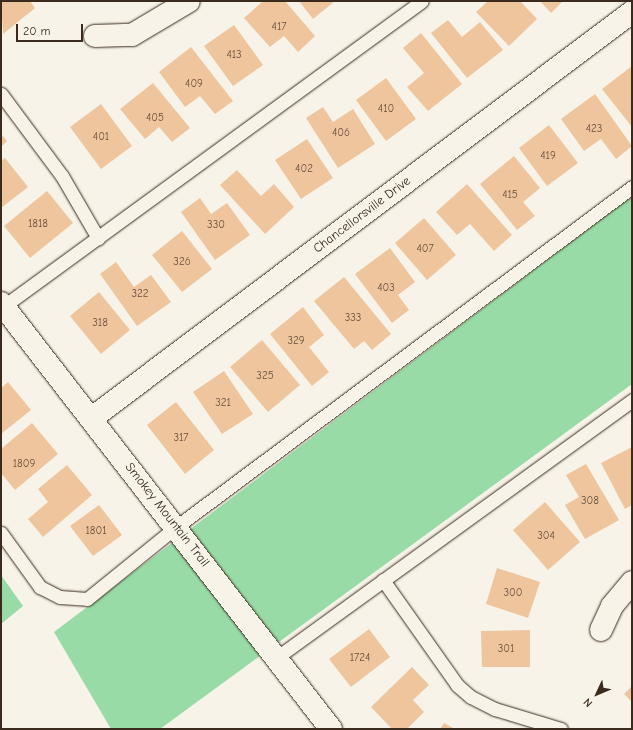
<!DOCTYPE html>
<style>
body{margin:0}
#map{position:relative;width:633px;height:730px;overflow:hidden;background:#f7f3e8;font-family:"Comic Neue",sans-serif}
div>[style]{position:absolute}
.green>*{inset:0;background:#98dba6}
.building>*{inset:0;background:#efc59e}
.roads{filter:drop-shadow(0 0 1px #3b2a1e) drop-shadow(0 0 1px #3b2a1e)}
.service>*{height:13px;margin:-6.5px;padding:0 6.5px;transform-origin:6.5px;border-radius:6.5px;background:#f7f3e8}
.minor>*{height:22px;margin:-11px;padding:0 11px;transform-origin:11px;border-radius:11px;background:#f7f3e8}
span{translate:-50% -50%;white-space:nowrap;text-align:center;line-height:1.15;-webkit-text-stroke:4px #f7f3e8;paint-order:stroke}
.number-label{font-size:11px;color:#68513e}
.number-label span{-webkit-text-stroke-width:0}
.street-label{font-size:13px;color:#3b2a1e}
.frame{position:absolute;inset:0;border:2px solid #3b2a1e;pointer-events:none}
.north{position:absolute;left:577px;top:674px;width:40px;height:40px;-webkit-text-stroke:3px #f7f3e8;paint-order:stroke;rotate:226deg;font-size:11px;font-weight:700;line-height:16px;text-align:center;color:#3b2a1e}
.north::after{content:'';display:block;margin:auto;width:14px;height:18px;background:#3b2a1e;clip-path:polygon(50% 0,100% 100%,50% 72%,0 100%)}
.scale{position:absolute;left:16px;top:24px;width:67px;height:18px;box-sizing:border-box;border:2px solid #3b2a1e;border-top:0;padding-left:5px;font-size:12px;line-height:14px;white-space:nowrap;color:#3b2a1e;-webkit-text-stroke:3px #f7f3e8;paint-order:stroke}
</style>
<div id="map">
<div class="green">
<div style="clip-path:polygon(632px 196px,632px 384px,160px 729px,111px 729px,54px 632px)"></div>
<div style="clip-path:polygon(1px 575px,23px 606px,1px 624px)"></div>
</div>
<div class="building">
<div style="clip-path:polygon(1px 1px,30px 1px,35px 8px,3px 34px)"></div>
<div style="clip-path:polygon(263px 1px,285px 1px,315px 36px,298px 52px,284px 36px,270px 47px,244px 18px)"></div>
<div style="clip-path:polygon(299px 1px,335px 1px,313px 19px)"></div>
<div style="clip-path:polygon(488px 1px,520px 1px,537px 19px,509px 46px,476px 12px)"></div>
<div style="clip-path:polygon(540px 1px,563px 1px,551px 13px)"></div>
<div style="clip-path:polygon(448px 20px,462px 37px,480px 22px,503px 50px,467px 78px,431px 33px)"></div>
<div style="clip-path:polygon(234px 25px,263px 65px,233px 86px,204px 46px)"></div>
<div style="clip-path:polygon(421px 33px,462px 84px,428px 111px,407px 87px,424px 73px,403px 48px)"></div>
<div style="clip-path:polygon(191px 47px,233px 101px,215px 114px,200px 96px,185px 107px,159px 72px)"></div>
<div style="clip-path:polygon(632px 66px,632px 127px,602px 89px)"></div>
<div style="clip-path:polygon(386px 78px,416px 119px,386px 141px,356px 100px)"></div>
<div style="clip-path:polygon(153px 83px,190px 128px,172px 142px,159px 127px,145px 139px,120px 109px)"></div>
<div style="clip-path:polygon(595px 94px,632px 146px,616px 159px,601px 139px,584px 151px,561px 119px)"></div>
<div style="clip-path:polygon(101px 104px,132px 146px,101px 169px,70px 127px)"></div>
<div style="clip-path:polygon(323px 107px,333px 122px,353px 109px,375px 144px,338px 168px,306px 118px)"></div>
<div style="clip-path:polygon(549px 125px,578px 163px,547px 186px,519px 148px)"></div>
<div style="clip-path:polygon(1px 134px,7px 141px,1px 147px)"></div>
<div style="clip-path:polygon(307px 139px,333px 178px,301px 199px,275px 160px)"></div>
<div style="clip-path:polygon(514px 156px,540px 188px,523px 202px,535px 216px,517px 230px,480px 184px)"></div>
<div style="clip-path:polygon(5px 158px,28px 187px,1px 208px,1px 161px)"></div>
<div style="clip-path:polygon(237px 170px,261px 196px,274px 184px,294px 207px,265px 234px,220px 185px)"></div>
<div style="clip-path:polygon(467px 184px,512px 235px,494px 251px,470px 224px,457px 235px,436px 212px)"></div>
<div style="clip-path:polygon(47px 191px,73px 223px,30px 258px,4px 226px)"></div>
<div style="clip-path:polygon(200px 198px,211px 214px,227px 203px,250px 235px,215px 260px,181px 212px)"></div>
<div style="clip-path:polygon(424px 218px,456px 255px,427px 280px,395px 243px)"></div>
<div style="clip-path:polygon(182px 231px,212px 269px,182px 292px,152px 255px)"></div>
<div style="clip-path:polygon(390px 248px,415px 282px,398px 295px,409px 310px,392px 323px,355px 274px)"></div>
<div style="clip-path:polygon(116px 262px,134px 287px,151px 275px,171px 302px,137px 326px,100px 274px)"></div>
<div style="clip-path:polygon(344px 277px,391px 334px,372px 350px,364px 341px,354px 349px,314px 301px)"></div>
<div style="clip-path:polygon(99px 292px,130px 330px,101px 354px,70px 316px)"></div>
<div style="clip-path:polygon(303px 307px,324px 335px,309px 347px,329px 372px,312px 386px,270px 334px)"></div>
<div style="clip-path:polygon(262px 340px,300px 385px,268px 412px,230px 367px)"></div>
<div style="clip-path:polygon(224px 371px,253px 414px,222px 434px,193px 392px)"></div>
<div style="clip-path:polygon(8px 382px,31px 410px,1px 434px,1px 388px)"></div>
<div style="clip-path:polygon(176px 402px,214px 450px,185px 474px,147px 425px)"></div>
<div style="clip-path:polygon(32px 423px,58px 454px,15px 490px,1px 473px,1px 449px)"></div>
<div style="clip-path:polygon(632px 447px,632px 505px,625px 509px,601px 463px)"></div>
<div style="clip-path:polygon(586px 464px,619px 520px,585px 539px,565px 505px,579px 497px,566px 475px)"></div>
<div style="clip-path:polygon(67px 465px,92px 495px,43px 537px,28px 519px,48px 502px,38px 489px)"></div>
<div style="clip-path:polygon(545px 502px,580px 542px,548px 570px,513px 530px)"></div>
<div style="clip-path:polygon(99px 505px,122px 535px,93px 556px,70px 526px)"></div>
<div style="clip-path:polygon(497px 568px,540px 582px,528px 618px,486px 604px)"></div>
<div style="clip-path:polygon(369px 629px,390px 657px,351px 687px,329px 659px)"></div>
<div style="clip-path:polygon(530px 630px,530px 667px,482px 667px,481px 631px)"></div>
<div style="clip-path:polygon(412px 667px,429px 685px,413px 700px,424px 712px,407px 729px,392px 729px,371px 707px)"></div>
<div style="clip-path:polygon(632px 686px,632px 702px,624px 694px)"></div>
<div style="clip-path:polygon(444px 723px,455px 729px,440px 729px)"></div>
</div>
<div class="roads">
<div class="service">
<div style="left:1px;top:94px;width:102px;rotate:53.4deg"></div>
<div style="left:62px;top:176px;width:72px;rotate:59.9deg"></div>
<div style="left:4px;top:306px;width:517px;rotate:-36.12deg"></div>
<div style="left:1px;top:533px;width:67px;rotate:54.2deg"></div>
<div style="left:40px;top:587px;width:22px;rotate:27deg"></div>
<div style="left:60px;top:597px;width:27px;rotate:4deg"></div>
<div style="left:87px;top:599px;width:114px;rotate:-39deg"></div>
<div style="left:176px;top:527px;width:569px;rotate:-36.71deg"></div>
<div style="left:383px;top:580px;width:128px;rotate:54.8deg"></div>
<div style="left:457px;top:685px;width:18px;rotate:41deg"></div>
<div style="left:471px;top:697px;width:27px;rotate:27deg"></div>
<div style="left:495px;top:709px;width:69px;rotate:16.9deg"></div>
<div style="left:276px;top:658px;width:440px;rotate:-35.9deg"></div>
</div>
<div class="minor">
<div style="left:95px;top:36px;width:37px;rotate:-2deg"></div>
<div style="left:132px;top:35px;width:66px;rotate:-30.8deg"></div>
<div style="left:1px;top:303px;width:539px;rotate:52.24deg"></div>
<div style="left:92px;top:418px;width:676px;rotate:-36.94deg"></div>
<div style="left:601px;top:630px;width:26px;rotate:-65deg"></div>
<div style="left:612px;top:606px;width:31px;rotate:-50deg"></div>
</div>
</div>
<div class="number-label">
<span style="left:279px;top:27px">417</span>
<span style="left:234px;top:55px">413</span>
<span style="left:194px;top:84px">409</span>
<span style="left:386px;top:109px">410</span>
<span style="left:155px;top:118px">405</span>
<span style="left:594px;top:129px">423</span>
<span style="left:341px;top:133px">406</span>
<span style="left:101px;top:137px">401</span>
<span style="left:548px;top:156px">419</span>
<span style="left:304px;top:169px">402</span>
<span style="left:510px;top:195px">415</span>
<span style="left:38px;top:224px">1818</span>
<span style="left:216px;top:225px">330</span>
<span style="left:425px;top:249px">407</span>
<span style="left:182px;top:262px">326</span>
<span style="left:386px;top:288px">403</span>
<span style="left:140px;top:294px">322</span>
<span style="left:353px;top:318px">333</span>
<span style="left:100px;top:323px">318</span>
<span style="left:296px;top:341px">329</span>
<span style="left:265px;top:376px">325</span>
<span style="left:223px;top:403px">321</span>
<span style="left:181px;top:438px">317</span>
<span style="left:24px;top:464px">1809</span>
<span style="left:590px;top:501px">308</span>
<span style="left:96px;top:531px">1801</span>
<span style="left:546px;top:536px">304</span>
<span style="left:513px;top:593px">300</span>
<span style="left:506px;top:649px">301</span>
<span style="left:360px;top:658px">1724</span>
</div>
<div class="street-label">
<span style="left:362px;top:215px;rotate:-37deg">Chancellorsville Drive</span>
<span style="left:167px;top:515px;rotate:52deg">Smokey Mountain Trail</span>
</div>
<div class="frame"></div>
<div class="north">N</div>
<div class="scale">20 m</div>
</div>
